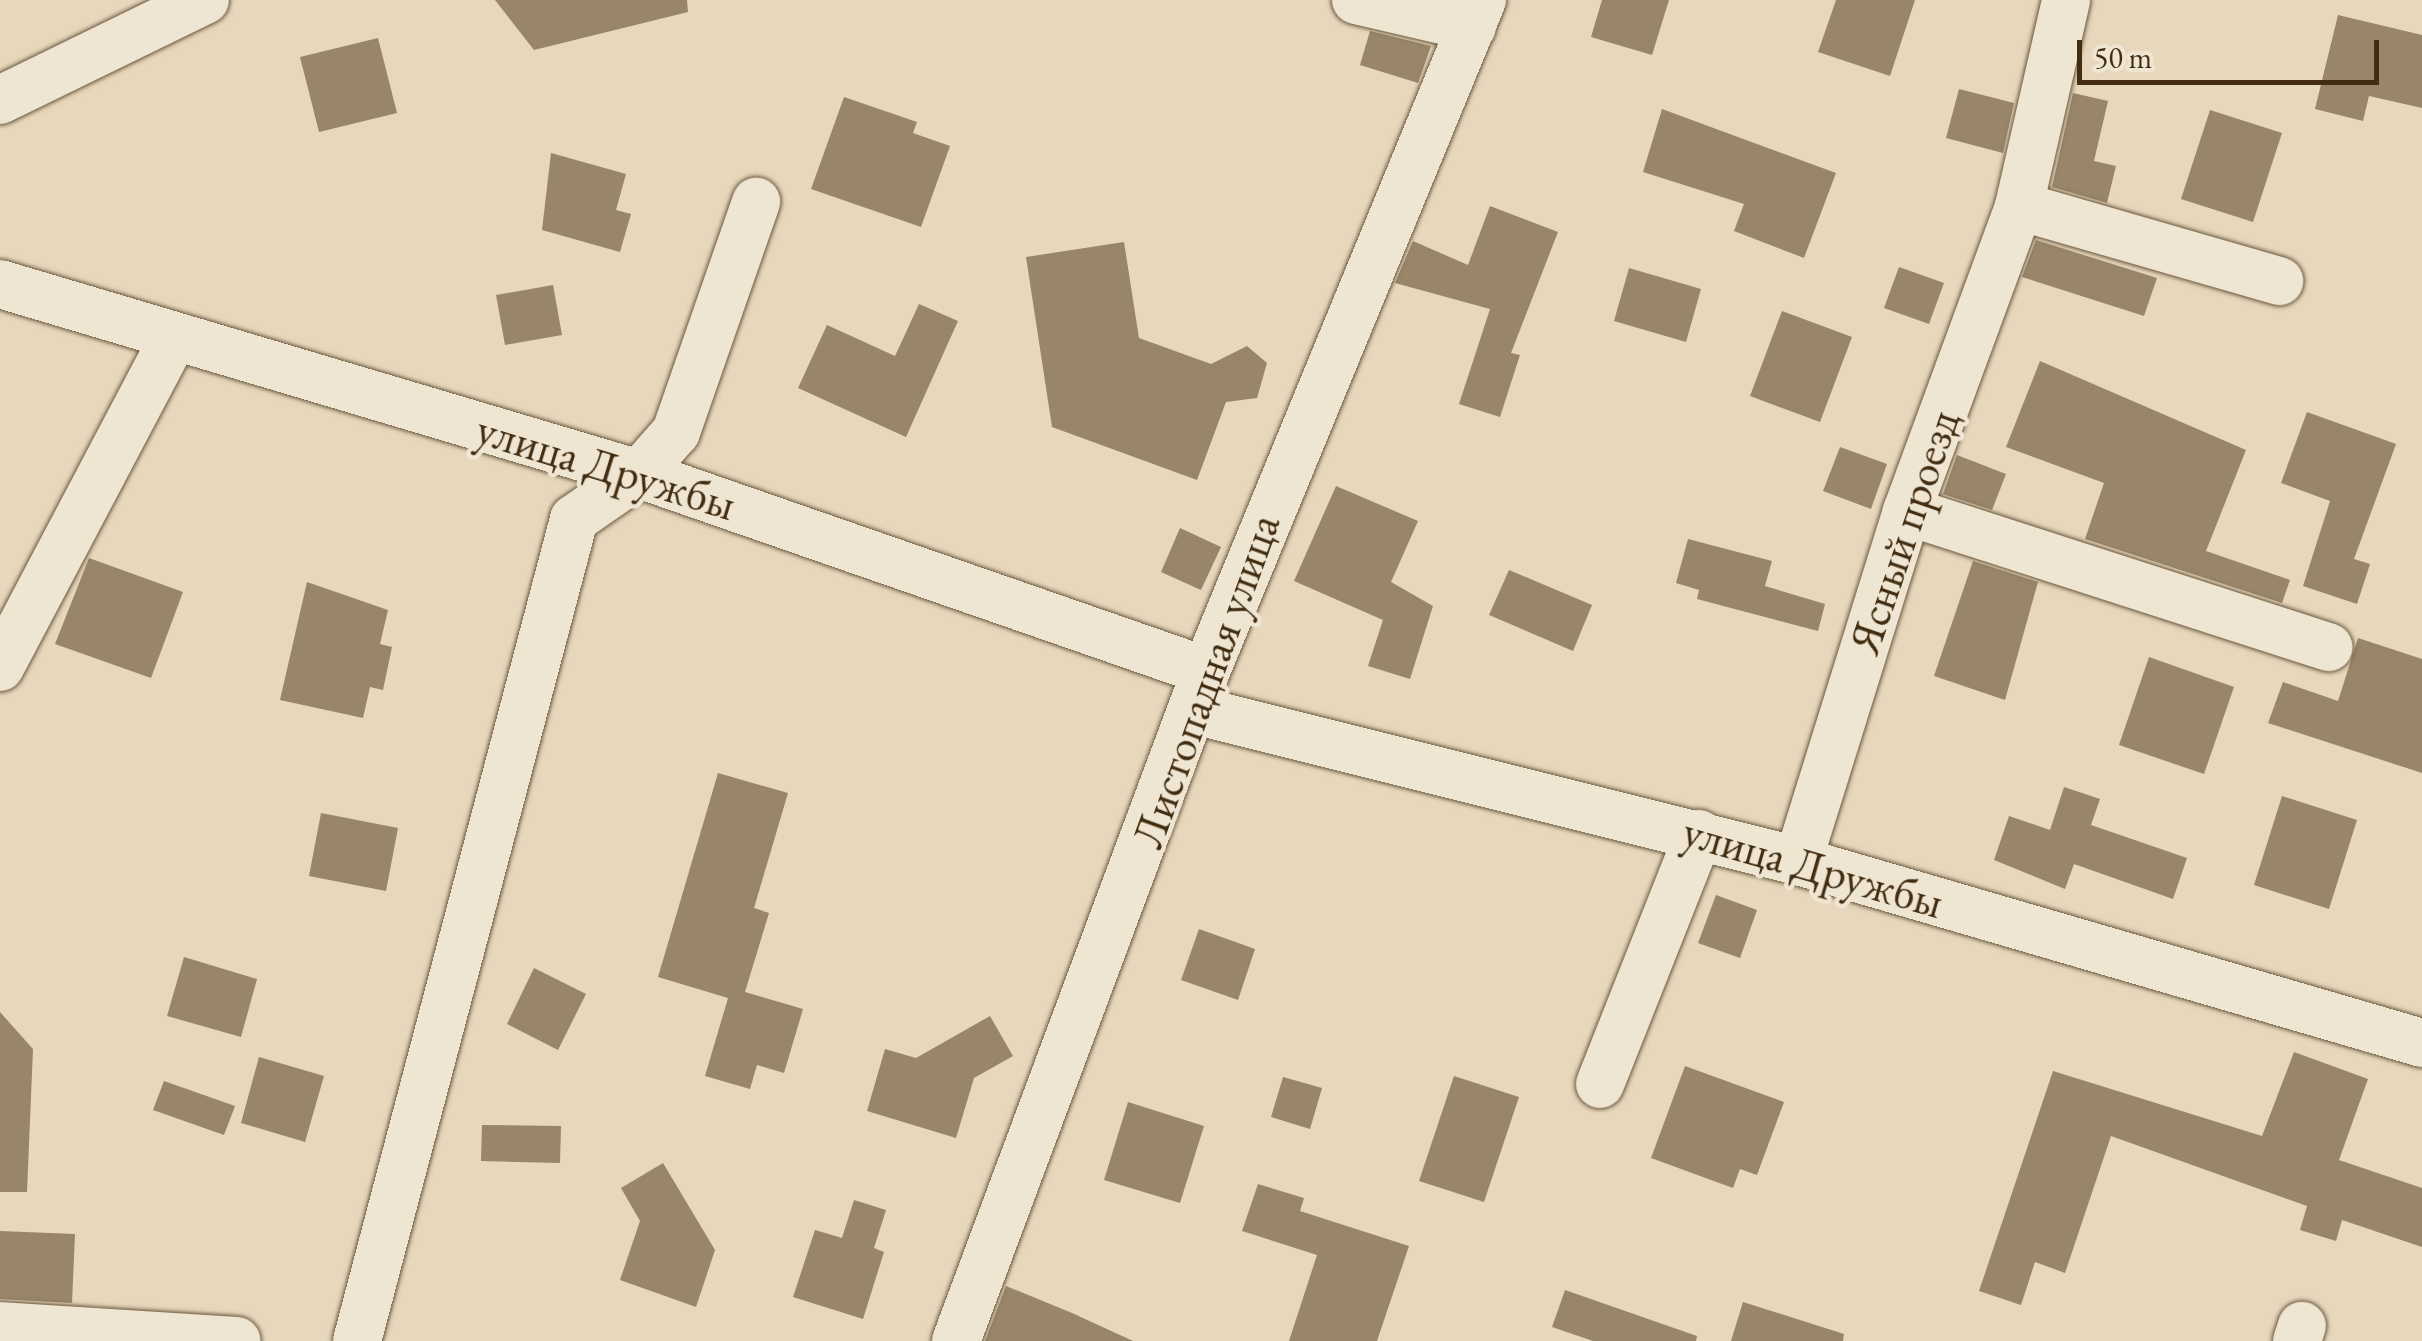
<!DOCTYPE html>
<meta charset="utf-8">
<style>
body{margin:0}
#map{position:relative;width:2422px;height:1341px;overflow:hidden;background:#e7d7bc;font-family:"EB Garamond",serif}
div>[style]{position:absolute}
.building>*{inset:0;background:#98856a}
.roads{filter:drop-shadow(0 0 2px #6b583c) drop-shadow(0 0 2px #6b583c)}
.minor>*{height:48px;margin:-24px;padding:0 24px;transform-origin:24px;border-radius:24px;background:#efe5d3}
span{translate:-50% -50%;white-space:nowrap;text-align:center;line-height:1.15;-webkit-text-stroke:9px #efe5d3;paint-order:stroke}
.street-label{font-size:45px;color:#422d11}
.scale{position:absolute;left:2077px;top:40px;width:302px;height:45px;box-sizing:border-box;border:5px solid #422d11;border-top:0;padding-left:12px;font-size:30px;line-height:35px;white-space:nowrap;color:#422d11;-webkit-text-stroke:8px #efe5d3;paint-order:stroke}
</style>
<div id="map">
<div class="building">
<div style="clip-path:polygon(495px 0,687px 0,688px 12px,534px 50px)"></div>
<div style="clip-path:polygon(1602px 0,1669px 0,1652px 55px,1591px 37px)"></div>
<div style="clip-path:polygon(1836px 0,1915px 0,1890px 76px,1818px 52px)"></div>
<div style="clip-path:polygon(2338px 15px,2422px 35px,2422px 108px,2369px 96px,2363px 121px,2315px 109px)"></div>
<div style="clip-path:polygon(1370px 31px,1431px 46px,1418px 83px,1360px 65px)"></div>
<div style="clip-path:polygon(378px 38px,397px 113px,319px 132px,300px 57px)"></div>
<div style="clip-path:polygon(1959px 89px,2014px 103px,2003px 153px,1946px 138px)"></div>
<div style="clip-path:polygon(2073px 93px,2108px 101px,2094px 161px,2116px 166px,2107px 203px,2052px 187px)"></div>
<div style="clip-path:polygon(844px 97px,917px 122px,913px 133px,950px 146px,921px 227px,811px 189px)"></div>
<div style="clip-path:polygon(1662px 109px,1836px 173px,1804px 258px,1734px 231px,1744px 204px,1643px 172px)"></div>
<div style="clip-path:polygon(2210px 110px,2282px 133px,2253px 222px,2181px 199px)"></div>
<div style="clip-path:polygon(551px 153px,626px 174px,616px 210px,631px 214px,620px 252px,542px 230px)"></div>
<div style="clip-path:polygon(1490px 206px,1558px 232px,1511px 353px,1520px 355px,1500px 417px,1459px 404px,1490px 309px,1395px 283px,1413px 241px,1468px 265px)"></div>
<div style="clip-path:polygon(2036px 240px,2157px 278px,2144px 316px,2022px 277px)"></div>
<div style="clip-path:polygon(1124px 242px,1139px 338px,1211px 364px,1247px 346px,1267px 363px,1257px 398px,1226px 402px,1197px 480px,1052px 427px,1026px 257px)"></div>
<div style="clip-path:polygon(1899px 267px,1944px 283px,1929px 324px,1884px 308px)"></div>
<div style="clip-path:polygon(1629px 268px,1701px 289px,1686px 342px,1614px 321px)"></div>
<div style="clip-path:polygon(553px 285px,562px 335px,505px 345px,496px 295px)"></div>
<div style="clip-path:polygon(919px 304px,958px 321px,906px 437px,798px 388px,827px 325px,895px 356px)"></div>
<div style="clip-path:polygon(1782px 311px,1852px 337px,1820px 422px,1750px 396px)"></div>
<div style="clip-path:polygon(2040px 361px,2246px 450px,2206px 551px,2290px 580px,2282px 603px,2085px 539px,2104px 483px,2006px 447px)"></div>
<div style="clip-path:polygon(2307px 412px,2396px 444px,2354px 559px,2370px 564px,2357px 604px,2303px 586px,2330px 501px,2281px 483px)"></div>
<div style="clip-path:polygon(1840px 447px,1887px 464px,1871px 509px,1823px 491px)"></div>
<div style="clip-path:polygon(1957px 455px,2006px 474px,1992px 510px,1943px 494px)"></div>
<div style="clip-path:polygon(1336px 486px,1418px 521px,1391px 582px,1433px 606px,1410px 679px,1368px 666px,1383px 620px,1294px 581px)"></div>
<div style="clip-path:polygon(1180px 528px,1221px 547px,1201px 590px,1161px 572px)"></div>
<div style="clip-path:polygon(1688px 539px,1772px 561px,1765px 586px,1825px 604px,1818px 631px,1697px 599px,1699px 590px,1676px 583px)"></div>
<div style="clip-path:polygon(89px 558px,183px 592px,151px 678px,55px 644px)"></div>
<div style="clip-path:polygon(1973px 561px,2038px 582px,2005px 700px,1934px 676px)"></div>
<div style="clip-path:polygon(1509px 570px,1592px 605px,1573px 651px,1489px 615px)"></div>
<div style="clip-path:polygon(307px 582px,388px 610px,380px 644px,392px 647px,383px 690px,370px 687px,363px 718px,280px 700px)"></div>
<div style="clip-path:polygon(2358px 638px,2422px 659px,2422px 773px,2268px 723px,2283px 682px,2338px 701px)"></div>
<div style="clip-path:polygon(2149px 657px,2234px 687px,2204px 774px,2119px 745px)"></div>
<div style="clip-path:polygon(718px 773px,788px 793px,754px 908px,769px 913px,745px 992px,803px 1009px,784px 1073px,757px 1065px,750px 1089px,705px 1076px,728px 998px,658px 977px)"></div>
<div style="clip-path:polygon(2064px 787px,2100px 799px,2091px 825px,2187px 858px,2173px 899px,2074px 864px,2065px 889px,1994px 860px,2009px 816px,2050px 830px)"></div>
<div style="clip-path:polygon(2282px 796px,2357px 820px,2329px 909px,2254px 885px)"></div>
<div style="clip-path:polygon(321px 813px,398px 828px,386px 891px,309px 876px)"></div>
<div style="clip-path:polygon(1716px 895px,1757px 910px,1740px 958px,1698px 943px)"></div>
<div style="clip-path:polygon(1199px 929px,1255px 949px,1238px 1000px,1181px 980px)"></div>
<div style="clip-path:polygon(184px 957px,257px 979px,241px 1037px,167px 1016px)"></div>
<div style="clip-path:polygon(534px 968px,586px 994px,558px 1050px,507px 1024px)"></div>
<div style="clip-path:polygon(0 1012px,33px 1049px,27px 1192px,0 1192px)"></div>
<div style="clip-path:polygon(990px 1016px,1013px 1056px,974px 1078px,956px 1138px,867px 1111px,885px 1049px,916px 1058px)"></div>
<div style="clip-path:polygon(2294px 1052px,2368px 1079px,2339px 1160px,2422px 1188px,2422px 1247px,2342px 1220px,2336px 1241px,2300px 1230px,2307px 1206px,2111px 1136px,2065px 1273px,2035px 1262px,2021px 1305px,1979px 1291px,2053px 1071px,2262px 1136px)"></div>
<div style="clip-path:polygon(259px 1057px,324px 1076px,305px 1142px,241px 1123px)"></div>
<div style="clip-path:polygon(1685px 1066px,1784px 1102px,1757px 1175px,1740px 1169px,1733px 1188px,1651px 1158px)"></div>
<div style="clip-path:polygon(1454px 1076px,1519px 1097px,1484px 1202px,1419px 1181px)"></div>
<div style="clip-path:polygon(1283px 1077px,1322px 1088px,1310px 1129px,1271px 1117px)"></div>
<div style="clip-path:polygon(164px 1081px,235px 1106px,224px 1135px,153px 1110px)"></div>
<div style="clip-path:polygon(1128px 1102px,1204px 1126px,1180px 1203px,1104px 1180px)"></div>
<div style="clip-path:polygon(482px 1125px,561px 1126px,560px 1163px,481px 1161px)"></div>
<div style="clip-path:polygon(663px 1163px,715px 1250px,696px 1307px,620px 1280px,640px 1221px,621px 1188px)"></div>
<div style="clip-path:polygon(1258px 1184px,1304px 1198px,1300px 1211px,1409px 1246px,1377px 1341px,1289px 1341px,1317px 1255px,1242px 1231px)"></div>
<div style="clip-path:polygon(854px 1200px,886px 1210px,874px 1248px,884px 1252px,863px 1319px,793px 1297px,815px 1230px,842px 1238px)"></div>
<div style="clip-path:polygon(0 1231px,75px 1234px,72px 1303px,0 1299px)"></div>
<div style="clip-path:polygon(1006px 1286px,1072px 1313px,1133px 1341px,985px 1341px)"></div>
<div style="clip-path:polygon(1565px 1290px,1697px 1336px,1696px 1341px,1593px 1341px,1552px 1327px)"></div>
<div style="clip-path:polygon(1743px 1302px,1844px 1334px,1843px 1341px,1731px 1341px)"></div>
</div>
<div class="roads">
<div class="minor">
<div style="left:1356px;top:0;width:119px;rotate:13.1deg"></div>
<div style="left:0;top:100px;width:228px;rotate:-26deg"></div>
<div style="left:2019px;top:206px;width:271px;rotate:16.1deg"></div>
<div style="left:0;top:284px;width:667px;rotate:16.56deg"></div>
<div style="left:639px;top:474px;width:600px;rotate:19.16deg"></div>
<div style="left:1907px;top:511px;width:443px;rotate:17.9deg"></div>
<div style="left:0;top:667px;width:373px;rotate:-62.2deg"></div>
<div style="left:1198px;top:711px;width:618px;rotate:14.04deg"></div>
<div style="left:1798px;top:861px;width:650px;rotate:16.26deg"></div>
<div style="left:1798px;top:861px;width:367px;rotate:-72.7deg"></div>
<div style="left:1907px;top:511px;width:325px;rotate:-69.8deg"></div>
<div style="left:2019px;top:206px;width:211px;rotate:-77.1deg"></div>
<div style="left:1600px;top:1084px;width:269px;rotate:-68.4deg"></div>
<div style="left:0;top:1326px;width:237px;rotate:3.6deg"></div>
<div style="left:357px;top:1341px;width:850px;rotate:-75.21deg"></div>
<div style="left:574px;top:519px;width:79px;rotate:-34.7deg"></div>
<div style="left:639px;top:474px;width:56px;rotate:-48.6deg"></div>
<div style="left:676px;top:432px;width:244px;rotate:-70.8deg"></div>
<div style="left:956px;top:1341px;width:715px;rotate:-69.54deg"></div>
<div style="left:1206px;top:671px;width:726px;rotate:-67.64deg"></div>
<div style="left:2297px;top:1341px;width:16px;rotate:-72deg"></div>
</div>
</div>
<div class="street-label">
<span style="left:606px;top:467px;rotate:17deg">улица Дружбы</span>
<span style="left:1904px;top:532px;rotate:-71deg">Ясный проезд</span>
<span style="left:1206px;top:681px;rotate:-70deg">Листопадная улица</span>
<span style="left:1813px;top:867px;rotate:16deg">улица Дружбы</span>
</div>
<div class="scale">50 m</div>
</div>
